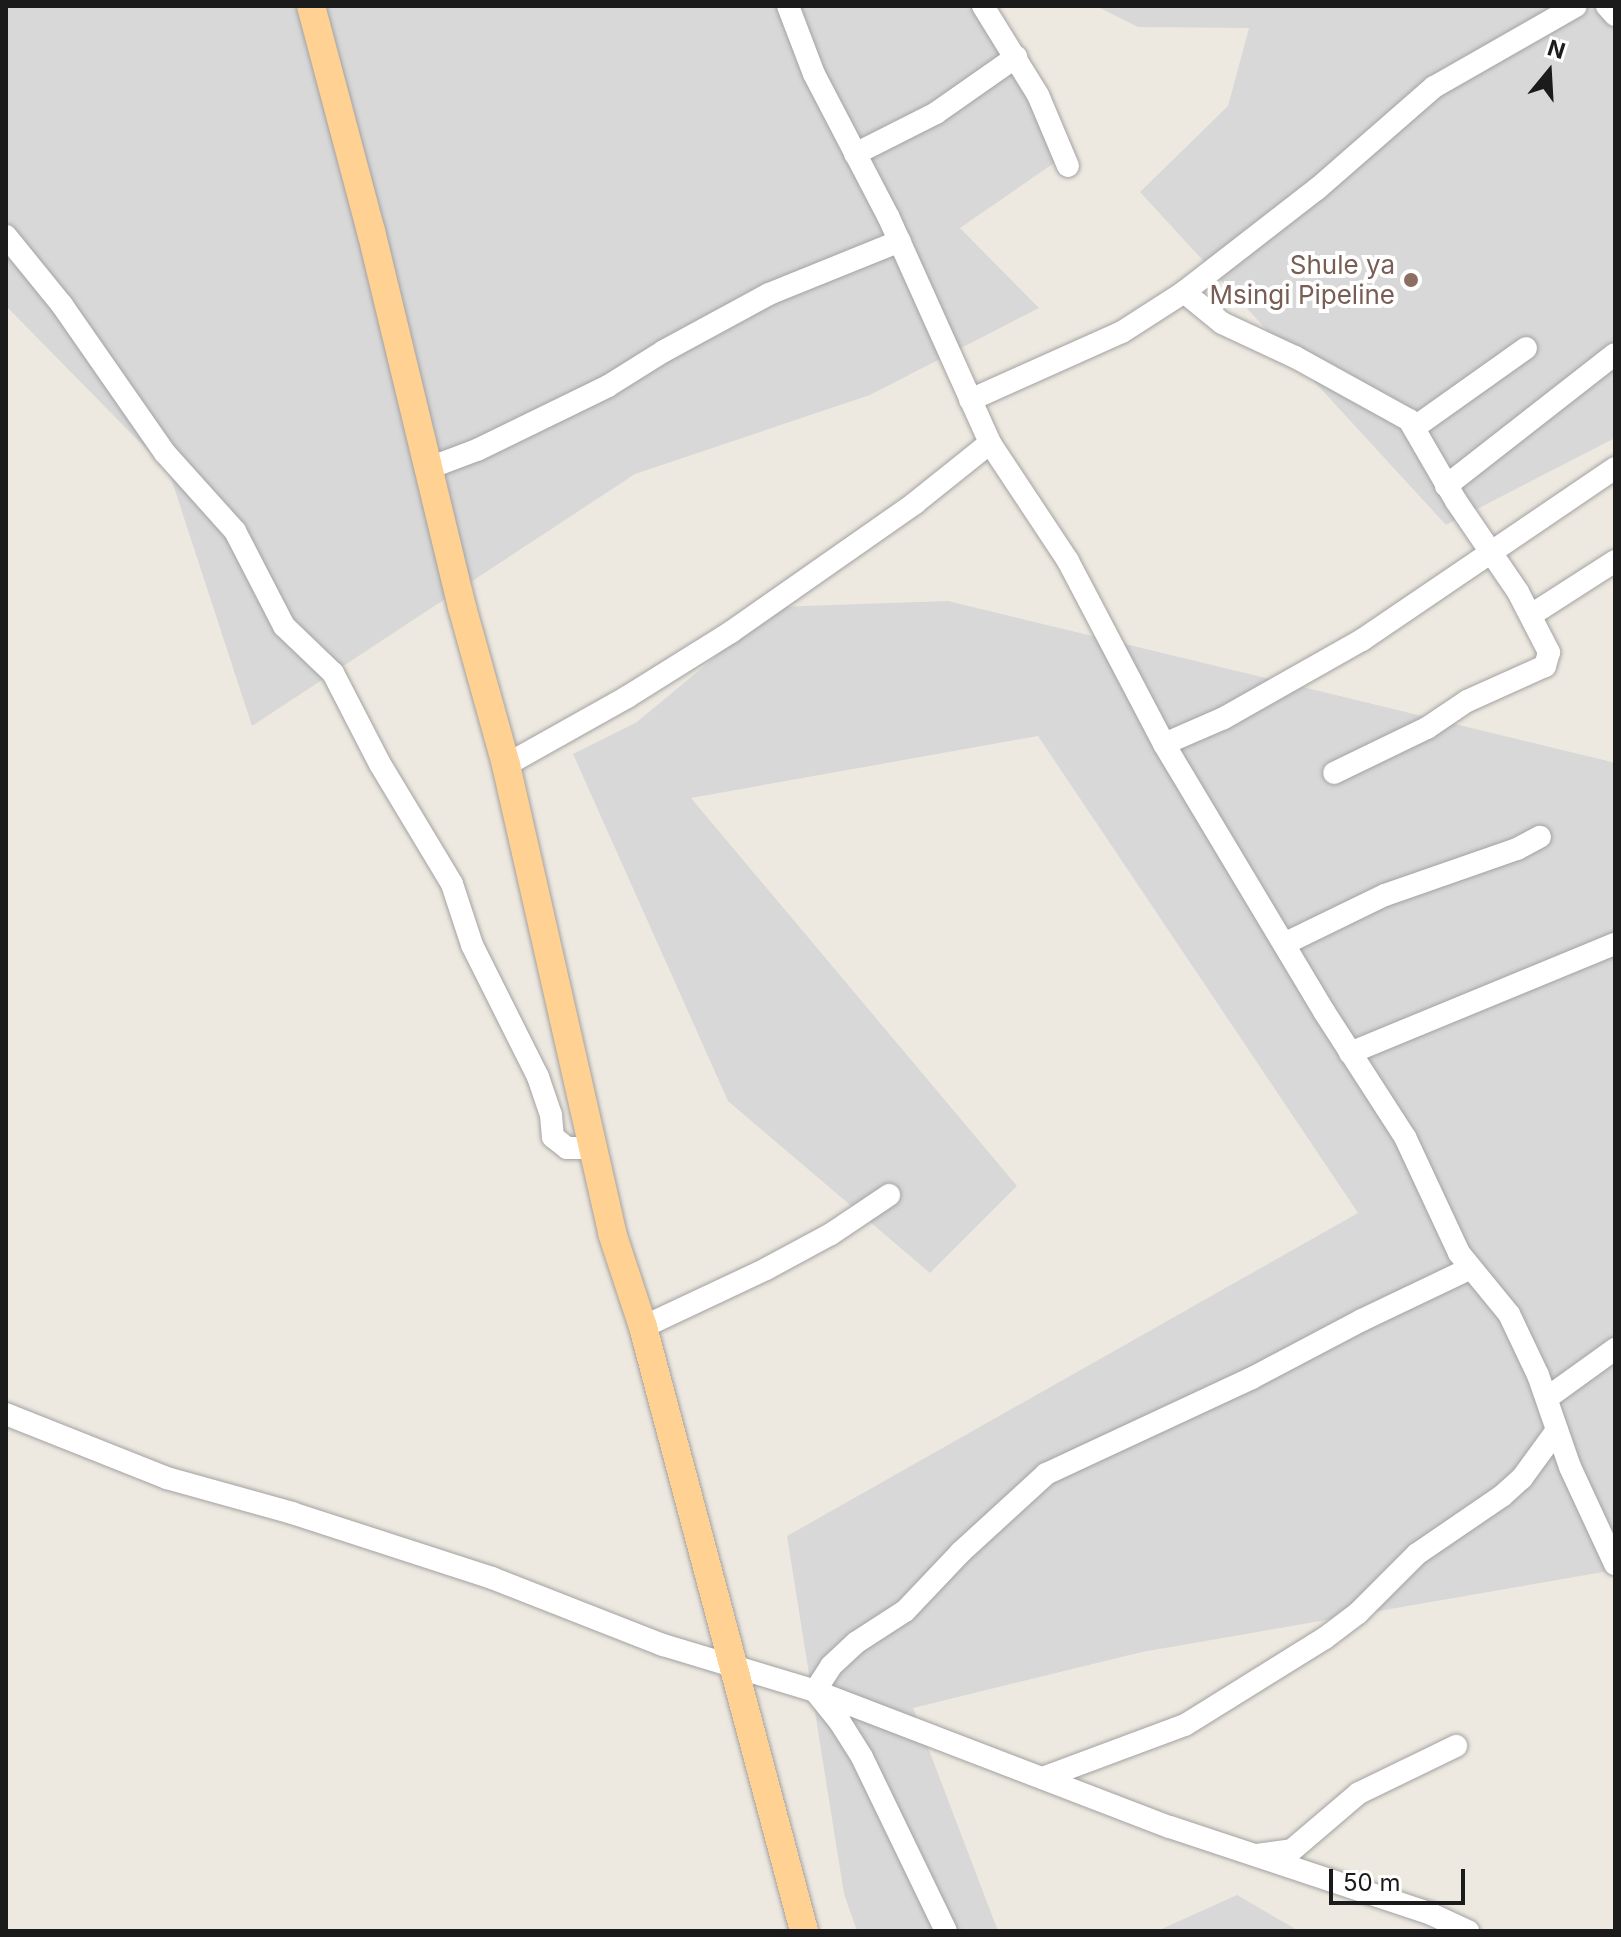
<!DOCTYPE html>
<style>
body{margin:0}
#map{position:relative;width:1621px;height:1937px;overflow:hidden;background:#eee9e0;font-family:Inter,sans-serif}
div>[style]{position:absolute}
.residential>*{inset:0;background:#d9d8d8}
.roads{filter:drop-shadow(0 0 2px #a2a2a2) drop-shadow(0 0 2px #a2a2a2)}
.minor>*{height:22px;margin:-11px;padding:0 11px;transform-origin:11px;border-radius:11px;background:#fff}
.major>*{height:28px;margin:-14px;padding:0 14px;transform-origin:14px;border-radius:14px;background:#ffd193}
.dots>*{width:22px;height:22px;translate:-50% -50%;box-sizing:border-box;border:4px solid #fff;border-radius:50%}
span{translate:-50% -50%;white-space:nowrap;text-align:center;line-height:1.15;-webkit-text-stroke:8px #fff;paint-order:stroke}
.education-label{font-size:26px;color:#785e54}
.right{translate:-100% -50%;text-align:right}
.frame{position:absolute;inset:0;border:8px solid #1b1b1b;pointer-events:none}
.north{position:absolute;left:1509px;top:32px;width:80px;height:80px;-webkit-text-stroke:6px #fff;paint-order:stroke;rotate:18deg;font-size:22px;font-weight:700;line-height:32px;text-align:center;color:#1b1b1b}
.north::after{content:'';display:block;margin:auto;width:28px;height:36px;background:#1b1b1b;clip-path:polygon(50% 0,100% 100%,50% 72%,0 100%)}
.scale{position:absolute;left:1329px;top:1869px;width:136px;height:36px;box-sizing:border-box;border:4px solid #1b1b1b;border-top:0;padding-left:10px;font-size:24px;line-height:28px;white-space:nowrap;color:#1b1b1b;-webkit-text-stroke:6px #fff;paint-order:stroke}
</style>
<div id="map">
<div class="residential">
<div style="clip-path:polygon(6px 6px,979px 6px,1070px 152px,960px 228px,1039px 308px,870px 395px,635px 474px,252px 726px,169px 472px,6px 306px)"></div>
<div style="clip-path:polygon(1096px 6px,1615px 6px,1615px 438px,1446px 525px,1140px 192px,1228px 106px,1249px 28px,1138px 27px)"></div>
<div style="clip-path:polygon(948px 601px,1612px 762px,1615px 767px,1615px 1570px,1142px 1652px,913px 1708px,998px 1931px,857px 1931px,844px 1894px,787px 1536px,1358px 1213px,1038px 736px,691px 798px,1017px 1186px,930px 1273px,728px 1101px,573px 754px,637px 722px,775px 607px)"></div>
<div style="clip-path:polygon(1237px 1895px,1299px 1931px,1157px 1931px)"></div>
</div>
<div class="roads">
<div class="minor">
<div style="left:788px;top:6px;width:73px;rotate:69.1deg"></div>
<div style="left:814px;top:74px;width:162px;rotate:62.5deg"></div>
<div style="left:889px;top:218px;width:247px;rotate:65.8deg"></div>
<div style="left:990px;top:443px;width:141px;rotate:56.5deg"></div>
<div style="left:1068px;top:561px;width:207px;rotate:62.3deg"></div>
<div style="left:1164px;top:744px;width:313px;rotate:59.1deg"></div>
<div style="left:1325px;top:1013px;width:148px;rotate:57.2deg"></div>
<div style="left:1405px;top:1137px;width:128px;rotate:65deg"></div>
<div style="left:1459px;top:1253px;width:79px;rotate:50.7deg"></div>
<div style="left:1509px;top:1314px;width:68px;rotate:64.6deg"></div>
<div style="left:1538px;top:1375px;width:97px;rotate:70.8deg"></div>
<div style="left:1570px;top:1467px;width:107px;rotate:65.1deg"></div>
<div style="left:983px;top:6px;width:105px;rotate:58.3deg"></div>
<div style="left:1038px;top:95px;width:77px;rotate:67.1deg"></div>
<div style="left:1607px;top:6px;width:12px;rotate:48deg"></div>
<div style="left:855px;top:154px;width:91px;rotate:-26.8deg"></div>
<div style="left:936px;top:113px;width:98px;rotate:-35deg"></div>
<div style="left:6px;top:236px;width:89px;rotate:50.9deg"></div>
<div style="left:62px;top:305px;width:180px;rotate:55.2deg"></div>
<div style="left:165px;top:453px;width:105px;rotate:48.1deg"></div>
<div style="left:235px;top:531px;width:107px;rotate:62.7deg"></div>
<div style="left:284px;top:626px;width:68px;rotate:43.8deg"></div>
<div style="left:333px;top:673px;width:102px;rotate:62.7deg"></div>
<div style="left:380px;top:764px;width:140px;rotate:59deg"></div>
<div style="left:452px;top:884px;width:64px;rotate:71.8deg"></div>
<div style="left:472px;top:945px;width:148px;rotate:63.4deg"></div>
<div style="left:538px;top:1077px;width:40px;rotate:71.1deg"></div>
<div style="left:551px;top:1115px;width:22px;rotate:85deg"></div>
<div style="left:553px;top:1137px;width:18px;rotate:38deg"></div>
<div style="left:567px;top:1148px;width:24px"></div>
<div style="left:1184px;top:292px;width:49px;rotate:39.2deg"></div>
<div style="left:1222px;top:323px;width:81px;rotate:25deg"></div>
<div style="left:1295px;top:357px;width:130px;rotate:28.9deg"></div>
<div style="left:1409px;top:420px;width:94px;rotate:59.9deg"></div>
<div style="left:1456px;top:501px;width:110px;rotate:55.7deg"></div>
<div style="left:1518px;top:592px;width:68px;rotate:62.7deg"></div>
<div style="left:1549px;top:652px;width:15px;rotate:106deg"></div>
<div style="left:1545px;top:666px;width:85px;rotate:155.8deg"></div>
<div style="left:1467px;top:701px;width:48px;rotate:146deg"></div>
<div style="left:1427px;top:728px;width:103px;rotate:154.2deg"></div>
<div style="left:970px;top:400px;width:167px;rotate:-24.1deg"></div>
<div style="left:1122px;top:332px;width:74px;rotate:-32.8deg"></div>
<div style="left:1184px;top:292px;width:168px;rotate:-37.8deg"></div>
<div style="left:1317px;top:189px;width:155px;rotate:-41.1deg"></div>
<div style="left:1434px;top:87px;width:163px;rotate:-29.7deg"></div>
<div style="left:1415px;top:427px;width:136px;rotate:-35.4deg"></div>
<div style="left:429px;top:468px;width:51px;rotate:-20.6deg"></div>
<div style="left:477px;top:450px;width:146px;rotate:-26deg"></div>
<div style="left:608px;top:386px;width:66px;rotate:-32deg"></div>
<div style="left:664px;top:351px;width:119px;rotate:-28.5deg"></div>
<div style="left:769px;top:294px;width:141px;rotate:-22deg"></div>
<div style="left:1446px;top:486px;width:214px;rotate:-38deg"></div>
<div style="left:1531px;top:615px;width:100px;rotate:-32.7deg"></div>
<div style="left:1164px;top:744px;width:65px;rotate:-23.4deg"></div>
<div style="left:1224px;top:718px;width:159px;rotate:-29.5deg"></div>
<div style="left:1362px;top:640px;width:306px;rotate:-34.2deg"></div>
<div style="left:506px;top:765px;width:139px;rotate:-29.3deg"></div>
<div style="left:627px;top:697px;width:123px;rotate:-32deg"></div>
<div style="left:731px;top:632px;width:225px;rotate:-35deg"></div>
<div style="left:915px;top:503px;width:96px;rotate:-38.7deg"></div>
<div style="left:1286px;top:943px;width:110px;rotate:-25.9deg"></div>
<div style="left:1385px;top:895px;width:140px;rotate:-19.2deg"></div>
<div style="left:1517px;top:849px;width:26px;rotate:-28deg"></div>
<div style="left:1350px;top:1053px;width:287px;rotate:-22.4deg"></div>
<div style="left:643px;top:1327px;width:136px;rotate:-25.2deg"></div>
<div style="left:766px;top:1269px;width:74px;rotate:-28.3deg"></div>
<div style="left:831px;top:1234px;width:70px;rotate:-33.9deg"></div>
<div style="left:1547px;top:1398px;width:84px;rotate:-35.8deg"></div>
<div style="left:6px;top:1414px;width:173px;rotate:21.7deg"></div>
<div style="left:167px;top:1478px;width:130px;rotate:15.6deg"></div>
<div style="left:292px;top:1513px;width:210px;rotate:18deg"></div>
<div style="left:492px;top:1578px;width:184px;rotate:21.4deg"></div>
<div style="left:663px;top:1645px;width:159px;rotate:16.8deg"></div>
<div style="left:815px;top:1691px;width:380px;rotate:21deg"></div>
<div style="left:1170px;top:1827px;width:275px;rotate:18.4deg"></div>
<div style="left:1431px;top:1914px;width:41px;rotate:24.7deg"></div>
<div style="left:1045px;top:1777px;width:149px;rotate:-20.4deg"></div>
<div style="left:1185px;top:1725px;width:165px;rotate:-31.9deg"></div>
<div style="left:1325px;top:1638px;width:41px;rotate:-37.1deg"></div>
<div style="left:1358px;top:1613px;width:83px;rotate:-45deg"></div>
<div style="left:1417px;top:1554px;width:103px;rotate:-34.3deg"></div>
<div style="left:1502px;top:1496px;width:27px;rotate:-42deg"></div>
<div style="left:1522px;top:1478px;width:59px;rotate:-53.9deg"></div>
<div style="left:1257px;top:1855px;width:35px;rotate:-8deg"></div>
<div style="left:1292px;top:1850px;width:88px;rotate:-40.4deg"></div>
<div style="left:1359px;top:1793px;width:108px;rotate:-25.9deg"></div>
<div style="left:946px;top:1931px;width:193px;rotate:-115.8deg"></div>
<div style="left:862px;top:1757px;width:41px;rotate:-122.2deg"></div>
<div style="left:840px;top:1722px;width:40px;rotate:-129deg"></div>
<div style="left:815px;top:1691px;width:30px;rotate:-57deg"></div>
<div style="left:831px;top:1666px;width:35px;rotate:-43deg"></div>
<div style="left:857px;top:1642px;width:57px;rotate:-32.9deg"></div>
<div style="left:905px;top:1611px;width:81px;rotate:-46.5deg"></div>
<div style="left:961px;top:1552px;width:115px;rotate:-42.5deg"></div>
<div style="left:1046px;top:1474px;width:227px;rotate:-25deg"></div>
<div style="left:1252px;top:1378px;width:124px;rotate:-27.8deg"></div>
<div style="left:1362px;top:1320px;width:119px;rotate:-25.5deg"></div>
</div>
<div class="major">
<div style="left:311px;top:6px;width:233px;rotate:75.1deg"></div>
<div style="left:371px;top:231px;width:387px;rotate:76.4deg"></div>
<div style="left:462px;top:607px;width:164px;rotate:74.4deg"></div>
<div style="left:506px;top:765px;width:480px;rotate:77.2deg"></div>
<div style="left:612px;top:1233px;width:99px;rotate:71.7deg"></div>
<div style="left:643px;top:1327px;width:625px;rotate:75.07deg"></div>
</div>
</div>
<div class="dots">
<div style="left:1411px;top:280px;background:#8d6e63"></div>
</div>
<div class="education-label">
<span class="right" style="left:1395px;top:280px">Shule ya<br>Msingi Pipeline</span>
</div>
<div class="frame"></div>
<div class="north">N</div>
<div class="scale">50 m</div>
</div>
